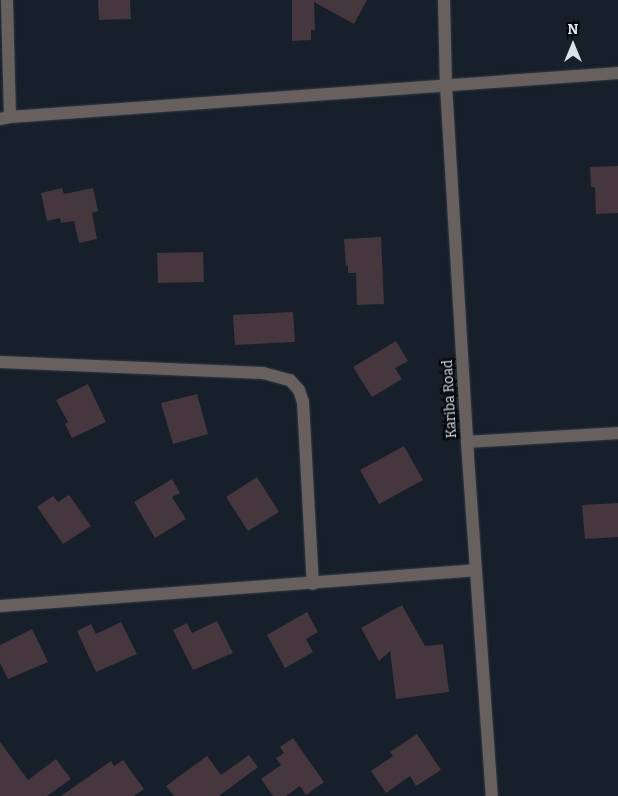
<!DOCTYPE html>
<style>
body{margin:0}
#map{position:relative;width:618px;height:796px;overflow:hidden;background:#161f2a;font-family:Bitter,serif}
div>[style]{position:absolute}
.building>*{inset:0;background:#45373d}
.roads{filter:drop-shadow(0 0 1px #323a45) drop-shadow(0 0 1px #323a45)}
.minor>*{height:12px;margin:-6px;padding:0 6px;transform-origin:6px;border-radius:6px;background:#68605e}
span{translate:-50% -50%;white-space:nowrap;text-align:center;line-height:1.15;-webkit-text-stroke:4.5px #06090d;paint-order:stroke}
.street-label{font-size:14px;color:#dde3eb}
.north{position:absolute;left:548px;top:20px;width:50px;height:50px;-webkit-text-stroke:4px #06090d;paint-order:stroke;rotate:0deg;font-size:14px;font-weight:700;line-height:20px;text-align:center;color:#dde3eb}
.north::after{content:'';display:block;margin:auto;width:18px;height:22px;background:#dde3eb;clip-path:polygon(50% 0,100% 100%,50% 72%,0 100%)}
</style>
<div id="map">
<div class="building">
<div style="clip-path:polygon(98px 0,130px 0,131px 19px,99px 20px)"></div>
<div style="clip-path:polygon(292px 0,367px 0,354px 24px,314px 2px,315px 30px,311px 30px,311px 40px,292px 41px)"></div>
<div style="clip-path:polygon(618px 166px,618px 213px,596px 214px,595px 187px,591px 187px,590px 167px)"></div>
<div style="clip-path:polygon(62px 188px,64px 194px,93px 188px,98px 211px,92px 213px,97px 239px,79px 243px,74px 221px,61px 223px,60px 218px,47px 221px,41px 193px)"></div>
<div style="clip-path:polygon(381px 237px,384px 304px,357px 305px,356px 273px,348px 273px,348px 266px,346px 266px,344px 239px)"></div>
<div style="clip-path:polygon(203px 252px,204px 282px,158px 283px,157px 253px)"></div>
<div style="clip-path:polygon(293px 312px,295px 342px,235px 345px,233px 315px)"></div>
<div style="clip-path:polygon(396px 341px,408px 361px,395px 368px,402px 379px,372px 397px,353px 367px)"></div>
<div style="clip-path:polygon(88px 384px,106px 422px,72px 438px,65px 424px,68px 422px,56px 400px)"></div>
<div style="clip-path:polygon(197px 394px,208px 434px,173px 444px,161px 403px)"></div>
<div style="clip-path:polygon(404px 446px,423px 480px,379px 504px,360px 470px)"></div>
<div style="clip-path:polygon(257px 477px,279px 512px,248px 531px,226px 497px)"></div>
<div style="clip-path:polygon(172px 479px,180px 493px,172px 497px,186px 519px,155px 538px,134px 502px)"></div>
<div style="clip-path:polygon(69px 495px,91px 526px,63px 544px,37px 507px,53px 496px,58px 502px)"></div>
<div style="clip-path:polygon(618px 503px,618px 537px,585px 539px,582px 505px)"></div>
<div style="clip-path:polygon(402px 605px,425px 646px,443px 644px,449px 692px,396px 699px,390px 651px,379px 661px,361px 628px)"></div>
<div style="clip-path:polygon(307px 612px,318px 632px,306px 639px,313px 652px,285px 668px,267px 635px)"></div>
<div style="clip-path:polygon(217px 621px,233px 653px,193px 670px,173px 630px,187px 623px,192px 633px)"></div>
<div style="clip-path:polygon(121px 622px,137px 654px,96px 672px,77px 631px,91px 624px,96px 634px)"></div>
<div style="clip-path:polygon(32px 629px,48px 662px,8px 679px,0 663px,0 645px)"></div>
<div style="clip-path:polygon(417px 734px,441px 770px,416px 786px,410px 776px,386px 793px,371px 771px,393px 756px,390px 752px)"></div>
<div style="clip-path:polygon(293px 738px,324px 782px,306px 795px,300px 786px,286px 796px,273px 796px,261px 779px,281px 765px,276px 758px,284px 753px,280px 747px)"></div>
<div style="clip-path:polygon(0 742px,28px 780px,56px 759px,71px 779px,47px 796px,0 796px)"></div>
<div style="clip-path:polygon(249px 755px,258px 767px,219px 796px,174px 796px,166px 786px,207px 756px,221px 775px)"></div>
<div style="clip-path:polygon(123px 760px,144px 789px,134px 796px,61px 796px,111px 761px,114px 766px)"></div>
</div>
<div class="roads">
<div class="minor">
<div style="left:444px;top:0;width:85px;rotate:88.7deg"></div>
<div style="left:446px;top:85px;width:358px;rotate:86.6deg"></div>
<div style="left:467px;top:442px;width:355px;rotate:86deg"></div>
<div style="left:10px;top:117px;width:610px;rotate:-4.14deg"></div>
<div style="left:0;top:119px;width:10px;rotate:-11deg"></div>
<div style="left:10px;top:117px;width:117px;rotate:-91.5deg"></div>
<div style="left:0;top:362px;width:263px;rotate:2.4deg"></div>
<div style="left:263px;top:373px;width:28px;rotate:15deg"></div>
<div style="left:290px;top:380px;width:13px;rotate:48deg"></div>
<div style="left:299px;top:390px;width:13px;rotate:72deg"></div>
<div style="left:303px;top:402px;width:182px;rotate:86.9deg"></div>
<div style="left:467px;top:442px;width:151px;rotate:-3.4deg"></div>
<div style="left:0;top:606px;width:477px;rotate:-4.3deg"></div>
</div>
</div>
<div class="street-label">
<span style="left:450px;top:399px;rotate:-93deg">Kariba Road</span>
</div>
<div class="north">N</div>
</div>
